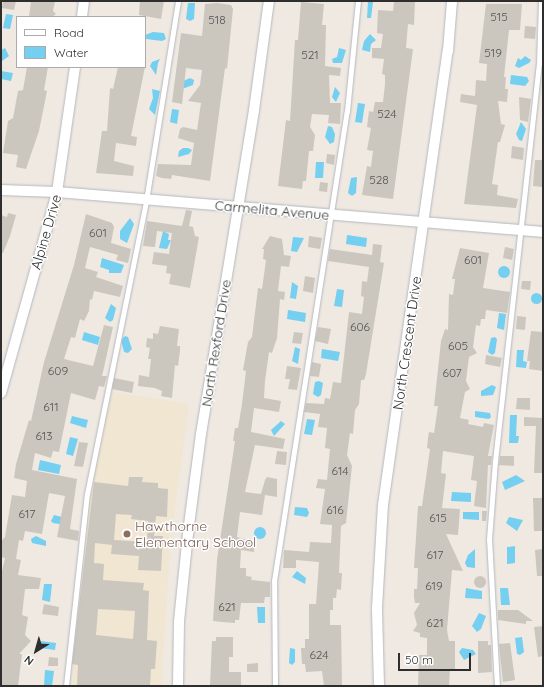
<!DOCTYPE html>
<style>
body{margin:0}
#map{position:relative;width:544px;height:687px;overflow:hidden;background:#efe9e1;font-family:Quicksand,sans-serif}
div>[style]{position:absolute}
.education>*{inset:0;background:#f0e6d1}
.water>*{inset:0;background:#75cff0}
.round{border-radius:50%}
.building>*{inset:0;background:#cbc7bf}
.roads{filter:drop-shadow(0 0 1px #b4b7c1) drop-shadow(0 0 1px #b4b7c1)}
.service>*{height:5px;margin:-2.5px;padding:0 2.5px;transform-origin:2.5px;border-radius:2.5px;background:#fff}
.minor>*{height:10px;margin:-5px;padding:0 5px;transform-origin:5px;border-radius:5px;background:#fff}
.dots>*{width:11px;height:11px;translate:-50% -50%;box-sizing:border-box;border:2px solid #fff;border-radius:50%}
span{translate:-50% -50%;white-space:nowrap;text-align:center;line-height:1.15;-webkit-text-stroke:3px #fff;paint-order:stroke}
.number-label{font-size:12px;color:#555452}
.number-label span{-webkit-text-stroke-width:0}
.street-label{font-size:14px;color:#2e2e2e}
.education-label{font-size:14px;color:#785e54}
.left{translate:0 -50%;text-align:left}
.frame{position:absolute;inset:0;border:2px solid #2e2e2e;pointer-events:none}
.legend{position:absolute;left:16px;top:16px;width:130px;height:52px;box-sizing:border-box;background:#fff;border:1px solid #ababab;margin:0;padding:5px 7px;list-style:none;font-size:12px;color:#2e2e2e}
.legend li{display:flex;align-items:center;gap:8px;height:20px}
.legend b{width:20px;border:1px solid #ababab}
.north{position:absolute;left:16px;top:631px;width:40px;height:40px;-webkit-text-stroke:3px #fff;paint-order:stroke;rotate:217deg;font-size:11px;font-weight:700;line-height:16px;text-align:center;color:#2e2e2e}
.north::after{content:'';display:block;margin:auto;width:14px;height:18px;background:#2e2e2e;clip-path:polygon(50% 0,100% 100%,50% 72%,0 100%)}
.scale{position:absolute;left:398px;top:653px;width:73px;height:18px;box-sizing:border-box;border:2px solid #2e2e2e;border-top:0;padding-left:5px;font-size:12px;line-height:14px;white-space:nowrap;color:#2e2e2e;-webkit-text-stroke:3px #fff;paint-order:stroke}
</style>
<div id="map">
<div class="education">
<div style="clip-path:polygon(112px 392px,189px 404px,171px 539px,161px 686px,73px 686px,77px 590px,88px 494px)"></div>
</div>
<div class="water">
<div style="clip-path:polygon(368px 1px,373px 2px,371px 18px,367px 18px)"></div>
<div style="clip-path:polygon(188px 3px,195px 3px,194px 19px,190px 21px,186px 19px)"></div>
<div style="clip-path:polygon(6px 14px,13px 15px,10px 29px,3px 28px)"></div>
<div style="clip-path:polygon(153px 32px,164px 33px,166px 39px,162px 41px,146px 39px,145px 35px)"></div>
<div style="clip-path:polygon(370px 34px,376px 40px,371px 44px,370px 52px,362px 50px,364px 41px)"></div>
<div style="clip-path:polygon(5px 48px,9px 56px,2px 61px,1px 50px)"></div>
<div style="clip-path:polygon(339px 48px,346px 50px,342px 63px,333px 63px,332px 59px,337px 57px)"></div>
<div style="clip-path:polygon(525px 56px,531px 60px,529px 63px,519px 68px,515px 66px,518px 58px,521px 60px)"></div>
<div style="clip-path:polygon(160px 59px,158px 63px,156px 75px,150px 66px,152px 62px)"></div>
<div style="clip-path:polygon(1px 71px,13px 73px,11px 81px,1px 79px)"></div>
<div style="clip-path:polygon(511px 75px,527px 77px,529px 81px,525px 86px,510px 84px)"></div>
<div style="clip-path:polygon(190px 78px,194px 80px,193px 85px,182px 89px,183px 81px)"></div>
<div style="clip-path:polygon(335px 87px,340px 93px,336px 102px,332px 97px)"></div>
<div style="clip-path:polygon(152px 89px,160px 91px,155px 115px,149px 109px,153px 98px)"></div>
<div style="clip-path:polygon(358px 103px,365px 104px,362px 123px,355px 122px)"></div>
<div style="clip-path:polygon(172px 109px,179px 110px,177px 124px,170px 122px)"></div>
<div style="clip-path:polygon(521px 122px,526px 129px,522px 141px,519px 140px,516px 134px)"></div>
<div style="clip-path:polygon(328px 126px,332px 127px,335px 134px,334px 142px,330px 144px,325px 137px)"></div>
<div style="clip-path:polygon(183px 148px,188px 148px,192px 150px,189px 154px,178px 157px,179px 151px)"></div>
<div style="clip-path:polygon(316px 162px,324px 162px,323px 178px,315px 178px)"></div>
<div style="clip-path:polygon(357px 177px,356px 193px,352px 196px,348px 193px,351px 178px)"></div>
<div style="clip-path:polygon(130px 218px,134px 224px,127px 243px,120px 239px,120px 231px)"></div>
<div style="clip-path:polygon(163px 231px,169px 234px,168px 240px,171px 240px,167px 249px,159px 248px)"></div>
<div style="clip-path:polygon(347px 235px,367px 238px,366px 247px,346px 244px)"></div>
<div style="clip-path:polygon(293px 237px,304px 238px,297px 252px,291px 251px)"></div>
<div style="clip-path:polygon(102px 258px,124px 265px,121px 273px,109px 273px,109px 270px,100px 267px)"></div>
<div class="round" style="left:498px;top:266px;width:12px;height:12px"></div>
<div style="clip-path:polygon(292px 282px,298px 286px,296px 299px,290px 298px)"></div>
<div style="clip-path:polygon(337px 289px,344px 290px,342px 307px,334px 306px)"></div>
<div class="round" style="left:530.5px;top:292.5px;width:11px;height:11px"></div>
<div style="clip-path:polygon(111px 304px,116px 308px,113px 320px,110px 322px,105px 318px)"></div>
<div style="clip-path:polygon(288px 310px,306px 313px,305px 322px,287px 319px)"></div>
<div style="clip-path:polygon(499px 313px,506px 314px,504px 330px,497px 328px)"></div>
<div style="clip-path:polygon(84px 332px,100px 337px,98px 345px,82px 340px)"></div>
<div style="clip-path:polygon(125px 336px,128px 337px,132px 349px,128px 353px,124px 352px,121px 340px)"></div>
<div style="clip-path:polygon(495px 337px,497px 339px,495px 353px,492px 355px,488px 352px,491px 338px)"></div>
<div style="clip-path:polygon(295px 347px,300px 349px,298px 364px,292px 361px)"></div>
<div style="clip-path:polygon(322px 349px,340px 352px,338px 361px,321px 358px)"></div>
<div style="clip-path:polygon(517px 350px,524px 350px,523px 361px,527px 362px,526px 368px,516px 367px)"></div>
<div style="clip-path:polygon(319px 381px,323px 383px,321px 395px,318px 397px,313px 394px,315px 382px)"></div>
<div style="clip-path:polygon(492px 385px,496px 387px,493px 395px,481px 396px,481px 391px)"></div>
<div style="clip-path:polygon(475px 411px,490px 413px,491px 417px,489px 419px,475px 417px)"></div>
<div style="clip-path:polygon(510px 415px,517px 415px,516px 436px,519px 436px,518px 443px,509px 443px)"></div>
<div style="clip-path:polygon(72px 416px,88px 420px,86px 428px,70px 423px)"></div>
<div style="clip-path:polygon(307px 419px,315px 420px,312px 435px,304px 434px)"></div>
<div style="clip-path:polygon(281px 421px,285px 424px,274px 436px,271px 430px)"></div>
<div style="clip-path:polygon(70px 437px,78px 439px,73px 456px,66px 454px)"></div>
<div style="clip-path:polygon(40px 460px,61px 465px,59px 474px,38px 470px)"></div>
<div style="clip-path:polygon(516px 475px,525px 481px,505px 490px,502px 482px)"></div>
<div style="clip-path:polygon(452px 492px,471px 493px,471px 502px,451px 501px)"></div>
<div style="clip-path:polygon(295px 507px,307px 508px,309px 513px,307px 517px,294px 515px)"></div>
<div style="clip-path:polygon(463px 512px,479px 512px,479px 520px,463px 519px)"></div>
<div style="clip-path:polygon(54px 515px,66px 518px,65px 525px,53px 523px,51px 521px)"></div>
<div style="clip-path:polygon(509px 517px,523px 520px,517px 531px,506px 523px)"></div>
<div class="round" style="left:254px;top:527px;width:12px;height:12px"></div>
<div style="clip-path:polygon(36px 536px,46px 541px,46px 546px,32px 543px,31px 539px)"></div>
<div style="clip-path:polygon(515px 546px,515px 563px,507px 564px,507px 547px)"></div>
<div style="clip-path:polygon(475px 549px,475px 568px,467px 567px,465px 563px,468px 555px)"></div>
<div style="clip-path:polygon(297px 571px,306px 578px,305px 584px,292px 577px)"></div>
<div style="clip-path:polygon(44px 584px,52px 584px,50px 602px,42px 600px)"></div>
<div style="clip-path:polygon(466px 588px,482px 591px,482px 599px,465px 598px)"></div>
<div style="clip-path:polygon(500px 588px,508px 588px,510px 605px,501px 605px)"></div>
<div style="clip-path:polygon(257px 607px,265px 607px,265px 623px,258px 623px)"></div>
<div style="clip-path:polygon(479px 613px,486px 616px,481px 629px,477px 632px,472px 626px)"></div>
<div style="clip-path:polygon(522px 637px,524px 652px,520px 655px,517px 654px,515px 638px)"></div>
<div style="clip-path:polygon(41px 641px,56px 643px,55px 650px,40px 648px)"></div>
<div style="clip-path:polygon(290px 648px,295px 649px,295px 662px,292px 665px,289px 663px)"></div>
<div style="clip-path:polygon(462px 648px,473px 650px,476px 654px,464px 660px,459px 652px)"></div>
<div style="clip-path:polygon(45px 670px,54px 671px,52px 686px,44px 686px)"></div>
</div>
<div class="building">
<div style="clip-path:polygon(3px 1px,16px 1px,14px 10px,2px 8px)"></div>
<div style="clip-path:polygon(31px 1px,55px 1px,53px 11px,56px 14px,52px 17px,29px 17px)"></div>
<div style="clip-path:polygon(140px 1px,164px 1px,161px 19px,139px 15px)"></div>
<div style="clip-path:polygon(394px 1px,415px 1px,414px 25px,408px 24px,406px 48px,413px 49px,393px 199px,362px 195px,367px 166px,371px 167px,373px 151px,367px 150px,371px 128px,367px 127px,369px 111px,373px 112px,375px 102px,383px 102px,385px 84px,385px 75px,382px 74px,384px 59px,372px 58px,372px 48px,381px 48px,383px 34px,377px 33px,378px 10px,393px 11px)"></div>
<div style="clip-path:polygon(301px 2px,324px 4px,322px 25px,326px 25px,325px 66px,341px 68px,340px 76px,329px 75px,330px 103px,341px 103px,340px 124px,328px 123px,329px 115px,312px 114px,310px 127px,315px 135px,313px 151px,309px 151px,306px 181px,303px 181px,302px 189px,278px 186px,286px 120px,290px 121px,295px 40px,298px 40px)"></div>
<div style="clip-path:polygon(217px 3px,231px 5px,233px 9px,227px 69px,225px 68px,210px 181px,172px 175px,171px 179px,162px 178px,156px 176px,158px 164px,191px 165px,194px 143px,178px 138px,180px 129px,183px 127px,197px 130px,201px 103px,188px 101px,200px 85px,202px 70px,186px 68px,182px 104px,172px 102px,181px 33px,202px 36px,205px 4px)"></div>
<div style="clip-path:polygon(486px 4px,522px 4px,520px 30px,509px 30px,504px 77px,506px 77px,505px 89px,508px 89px,507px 102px,498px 101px,501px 124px,505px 125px,500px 142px,498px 142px,492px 184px,498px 185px,497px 195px,518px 199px,516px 208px,464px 204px,477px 105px,460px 102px,461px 94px,475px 96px,476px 80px,486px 81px,487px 64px,479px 63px)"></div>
<div style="clip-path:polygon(525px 26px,536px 27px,535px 39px,524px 38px)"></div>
<div style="clip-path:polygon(27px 67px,48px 67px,44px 90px,47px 91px,39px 131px,26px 169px,16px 167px,18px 155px,3px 153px,8px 121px,13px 118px,18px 91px,23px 90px)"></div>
<div style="clip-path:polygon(118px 67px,145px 67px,131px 136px,137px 137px,136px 146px,116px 143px,114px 161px,134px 166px,133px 176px,96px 173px,102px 131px,107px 131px,110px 88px,113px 89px)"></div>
<div style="clip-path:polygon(519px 97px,531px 99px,528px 122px,520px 120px)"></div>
<div style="clip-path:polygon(512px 146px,524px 148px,523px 160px,511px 158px)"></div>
<div style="clip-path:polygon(327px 154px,335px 155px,334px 165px,326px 163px)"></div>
<div style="clip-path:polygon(535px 160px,543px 160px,542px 187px,533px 186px)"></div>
<div style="clip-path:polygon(320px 182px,328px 183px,327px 192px,319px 191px)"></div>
<div style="clip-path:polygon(186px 210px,192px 211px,189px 226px,193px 227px,195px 236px,199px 237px,190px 288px,169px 284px,171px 274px,166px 273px,167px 266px,152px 264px,154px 252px,169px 254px,172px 233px,157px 231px,155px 247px,143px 246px,147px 221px,182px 226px)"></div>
<div style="clip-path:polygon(8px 213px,16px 215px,10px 236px,3px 253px,1px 253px,1px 215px,7px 217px)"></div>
<div style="clip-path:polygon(86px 214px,112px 223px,114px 227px,111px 243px,131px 249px,128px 263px,116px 260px,118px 255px,90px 247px,85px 268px,98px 272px,96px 277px,123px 286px,120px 297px,94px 291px,92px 300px,90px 299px,89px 311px,84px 321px,80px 319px,75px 338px,71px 337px,64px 359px,93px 366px,104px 325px,113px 327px,103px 372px,102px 376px,107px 376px,104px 387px,99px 386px,95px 400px,71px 393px,59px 452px,53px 451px,51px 458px,35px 453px,32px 470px,77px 479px,70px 529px,79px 531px,78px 541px,57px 537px,65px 496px,49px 493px,42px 534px,25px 531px,23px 541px,19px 540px,16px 559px,21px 560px,18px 575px,41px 578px,39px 589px,25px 589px,22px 615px,28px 617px,25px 635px,31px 641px,19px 654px,22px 654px,18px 686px,1px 685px,1px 576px,5px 558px,1px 557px,2px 540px,5px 537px,12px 495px,25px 497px,27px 481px,14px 478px,16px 464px,29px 420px,31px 421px,44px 362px,74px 265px)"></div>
<div style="clip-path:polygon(270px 236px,282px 239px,284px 255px,291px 256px,289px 267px,281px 266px,278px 291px,285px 292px,284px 300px,280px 299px,277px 338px,272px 353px,269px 352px,265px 381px,264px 398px,281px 401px,279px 412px,254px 408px,251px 432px,285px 439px,283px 449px,255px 445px,245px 492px,261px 494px,265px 480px,267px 477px,277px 479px,277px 497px,265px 495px,262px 515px,240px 512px,237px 537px,255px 542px,254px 552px,241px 550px,240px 568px,246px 568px,246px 576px,252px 577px,251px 580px,270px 582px,270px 597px,265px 597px,264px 603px,241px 603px,239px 620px,235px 620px,235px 623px,222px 622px,213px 621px,217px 560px,235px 441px,233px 441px,235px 428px,238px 428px,242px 404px,246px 371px,243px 370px,248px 342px,252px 337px,258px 288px,262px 289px,266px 260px,263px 259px,264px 249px,262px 249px)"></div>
<div style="clip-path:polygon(309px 236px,322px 238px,320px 249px,308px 247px)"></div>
<div style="clip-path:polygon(373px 244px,382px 245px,380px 262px,384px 263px,366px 374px,364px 380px,361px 380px,359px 404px,355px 410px,353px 434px,350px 433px,347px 455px,352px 466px,346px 523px,341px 526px,339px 573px,342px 573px,341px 590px,337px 589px,336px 598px,333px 598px,333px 610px,330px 610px,330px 625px,341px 625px,342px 686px,324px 686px,322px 671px,306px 672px,305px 664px,302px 664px,301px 648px,305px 648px,305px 639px,309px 639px,309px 604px,316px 604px,319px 562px,296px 560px,296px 568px,283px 568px,284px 550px,309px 552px,310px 542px,331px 543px,332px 525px,320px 524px,325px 489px,316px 488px,318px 479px,327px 480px,330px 449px,325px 448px,327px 428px,318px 427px,320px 414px,304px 412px,306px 403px,324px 404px,325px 398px,330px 399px,333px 382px,341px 383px,349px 312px,362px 314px,364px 297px,361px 296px,362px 281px,367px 282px,369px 267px,328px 261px,330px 249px,372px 255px)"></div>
<div style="clip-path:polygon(505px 247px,514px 249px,512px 260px,503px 258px)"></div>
<div style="clip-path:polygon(460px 248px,489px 253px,483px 288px,510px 292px,507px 313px,486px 310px,485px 319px,481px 319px,480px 326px,476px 325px,473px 347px,477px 353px,469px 357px,466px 381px,470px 389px,465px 392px,460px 418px,469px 420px,468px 424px,483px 427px,484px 423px,494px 425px,488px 456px,492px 456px,491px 465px,488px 465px,486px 508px,474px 506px,477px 481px,471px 480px,474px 456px,443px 451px,441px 473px,446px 474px,442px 508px,460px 509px,458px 535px,446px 534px,463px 571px,452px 570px,447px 630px,449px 641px,455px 641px,455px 669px,450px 669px,449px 686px,418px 686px,419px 655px,427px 655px,427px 638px,420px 637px,420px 633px,413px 631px,417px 625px,414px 613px,420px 603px,415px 603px,414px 597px,414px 589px,417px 589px,418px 568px,414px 568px,418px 506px,422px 506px,430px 449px,427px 448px,428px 438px,429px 432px,434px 433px,438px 406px,434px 406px,441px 341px,445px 329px,448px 330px,449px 294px,453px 295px,455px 279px,452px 279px)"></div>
<div style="clip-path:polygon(305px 276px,315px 278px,313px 293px,303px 291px)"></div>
<div style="clip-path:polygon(522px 281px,531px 281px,530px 290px,521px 289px)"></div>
<div style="clip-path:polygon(517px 316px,526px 317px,525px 330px,516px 329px)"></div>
<div style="clip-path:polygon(160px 326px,179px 329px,177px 346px,180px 346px,180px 351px,178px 366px,175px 365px,172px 398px,161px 396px,162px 391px,155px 388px,138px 386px,139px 375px,149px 377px,151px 359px,148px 359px,150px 348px,146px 347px,147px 338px,153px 339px,153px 333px,158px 334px)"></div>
<div style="clip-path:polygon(318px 327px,331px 329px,328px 344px,315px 341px)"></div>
<div style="clip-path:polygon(531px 331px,543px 332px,543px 371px,529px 369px,530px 361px,527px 361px)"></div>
<div style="clip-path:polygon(294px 332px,303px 333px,301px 344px,292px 343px)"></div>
<div style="clip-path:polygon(486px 355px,502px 358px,500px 367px,485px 364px)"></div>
<div style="clip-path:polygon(312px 362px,321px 364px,319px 377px,310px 376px)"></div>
<div style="clip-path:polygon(287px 366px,301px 368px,297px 390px,288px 389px,290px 379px,285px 379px)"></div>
<div style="clip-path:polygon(114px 378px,134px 382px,132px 393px,112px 389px)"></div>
<div style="clip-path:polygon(517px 398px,530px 398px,530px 410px,516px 409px)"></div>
<div style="clip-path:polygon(524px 417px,543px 418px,543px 473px,534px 473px,536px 426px,524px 426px)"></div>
<div style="clip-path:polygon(79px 442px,88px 443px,83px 467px,74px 466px)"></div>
<div style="clip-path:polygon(277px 451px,287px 452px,286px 465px,275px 464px)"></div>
<div style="clip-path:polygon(500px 456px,514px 456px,514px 466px,499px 465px)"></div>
<div style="clip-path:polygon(evenodd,129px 477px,143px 477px,142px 482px,158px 483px,158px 488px,168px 489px,167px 517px,156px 516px,154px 536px,163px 536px,161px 571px,138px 570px,139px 556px,111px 554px,112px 545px,95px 543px,94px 563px,104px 564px,103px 580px,144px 583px,143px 590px,149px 591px,147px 640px,157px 641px,155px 669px,151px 669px,150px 686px,77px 686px,78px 665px,72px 664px,94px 482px,128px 486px,129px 477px,116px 514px,132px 515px,131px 519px,148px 521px,147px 542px,114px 540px,116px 514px,129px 477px,98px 609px,135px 611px,133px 639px,96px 635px,98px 609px)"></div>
<div style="clip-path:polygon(533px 498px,543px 498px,543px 531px,534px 531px)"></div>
<div style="clip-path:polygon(482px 511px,487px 511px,486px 521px,482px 521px)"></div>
<div style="clip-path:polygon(543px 549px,543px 576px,537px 576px,535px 550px)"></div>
<div class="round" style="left:474px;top:576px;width:12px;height:12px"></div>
<div style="clip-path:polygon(44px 604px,59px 607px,58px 616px,42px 614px)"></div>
<div style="clip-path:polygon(498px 610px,518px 610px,533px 621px,526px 621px,526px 624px,498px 620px)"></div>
<div style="clip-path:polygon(543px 626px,543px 656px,538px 657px,534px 627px)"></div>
<div style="clip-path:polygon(216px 637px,233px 637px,233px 657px,229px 657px,229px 672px,241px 672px,241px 686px,210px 685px,212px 641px,216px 641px)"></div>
<div style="clip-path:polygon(478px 641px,488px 641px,488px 645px,491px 645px,492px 672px,478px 673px)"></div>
<div style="clip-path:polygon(510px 643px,515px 680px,503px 682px,499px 644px)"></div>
<div style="clip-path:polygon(49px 657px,58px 658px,58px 666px,48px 666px)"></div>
<div style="clip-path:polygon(258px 663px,258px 672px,247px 672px,247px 664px)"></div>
</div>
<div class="roads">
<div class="service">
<div style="left:66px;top:686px;width:193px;rotate:-83.8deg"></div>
<div style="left:87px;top:494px;width:299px;rotate:-78.6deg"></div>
<div style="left:146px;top:201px;width:203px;rotate:-80.9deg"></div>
<div style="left:275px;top:686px;width:105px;rotate:-90.5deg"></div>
<div style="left:274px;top:581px;width:476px;rotate:-81.2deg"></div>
<div style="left:347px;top:111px;width:111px;rotate:-84.3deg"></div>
<div style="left:497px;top:686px;width:147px;rotate:-93.1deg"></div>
<div style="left:489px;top:539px;width:78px;rotate:-85.6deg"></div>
<div style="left:495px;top:461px;width:399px;rotate:-83.7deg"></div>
<div style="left:539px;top:64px;width:63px;rotate:-88.2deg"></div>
</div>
<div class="minor">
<div style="left:82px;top:17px;width:16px;rotate:-83deg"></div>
<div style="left:1px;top:190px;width:56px;rotate:2deg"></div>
<div style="left:57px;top:192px;width:488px;rotate:4.7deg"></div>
<div style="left:1px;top:393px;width:209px;rotate:-74.4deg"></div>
<div style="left:57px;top:192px;width:126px;rotate:-81.8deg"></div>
<div style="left:178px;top:686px;width:65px;rotate:-89.1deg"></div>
<div style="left:179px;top:621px;width:97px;rotate:-84.1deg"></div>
<div style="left:189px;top:525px;width:92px;rotate:-82.5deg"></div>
<div style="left:201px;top:434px;width:328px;rotate:-80.7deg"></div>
<div style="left:254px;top:110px;width:110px;rotate:-82.2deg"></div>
<div style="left:379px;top:686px;width:78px;rotate:-91.5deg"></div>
<div style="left:377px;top:608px;width:103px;rotate:-86.7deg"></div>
<div style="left:383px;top:505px;width:459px;rotate:-81.9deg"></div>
<div style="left:448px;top:51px;width:50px;rotate:-85.4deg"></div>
</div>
</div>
<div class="dots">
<div style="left:127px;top:534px;background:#8d6e63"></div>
</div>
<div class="number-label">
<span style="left:499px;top:17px">515</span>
<span style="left:217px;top:20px">518</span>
<span style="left:493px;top:53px">519</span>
<span style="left:310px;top:55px">521</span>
<span style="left:387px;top:114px">524</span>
<span style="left:379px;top:180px">528</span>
<span style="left:98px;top:233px">601</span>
<span style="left:473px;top:260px">601</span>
<span style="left:360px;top:327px">606</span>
<span style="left:458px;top:346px">605</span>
<span style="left:58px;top:371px">609</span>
<span style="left:452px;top:373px">607</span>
<span style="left:51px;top:407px">611</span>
<span style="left:44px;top:436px">613</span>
<span style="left:340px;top:471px">614</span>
<span style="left:335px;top:510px">616</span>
<span style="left:27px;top:514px">617</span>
<span style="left:438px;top:518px">615</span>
<span style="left:435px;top:555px">617</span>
<span style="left:434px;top:586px">619</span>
<span style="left:227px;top:607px">621</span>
<span style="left:435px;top:623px">621</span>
<span style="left:319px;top:655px">624</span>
</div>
<div class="street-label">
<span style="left:272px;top:210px;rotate:5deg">Carmelita Avenue</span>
<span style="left:46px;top:232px;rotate:-74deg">Alpine Drive</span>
<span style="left:216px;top:343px;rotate:-81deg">North Rexford Drive</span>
<span style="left:407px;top:343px;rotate:-82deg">North Crescent Drive</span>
</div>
<div class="education-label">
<span class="left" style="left:135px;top:534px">Hawthorne<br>Elementary School</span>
</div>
<div class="frame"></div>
<ul class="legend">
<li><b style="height:5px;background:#fff"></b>Road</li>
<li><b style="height:11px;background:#75cff0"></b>Water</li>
</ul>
<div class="north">N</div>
<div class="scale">50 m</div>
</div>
